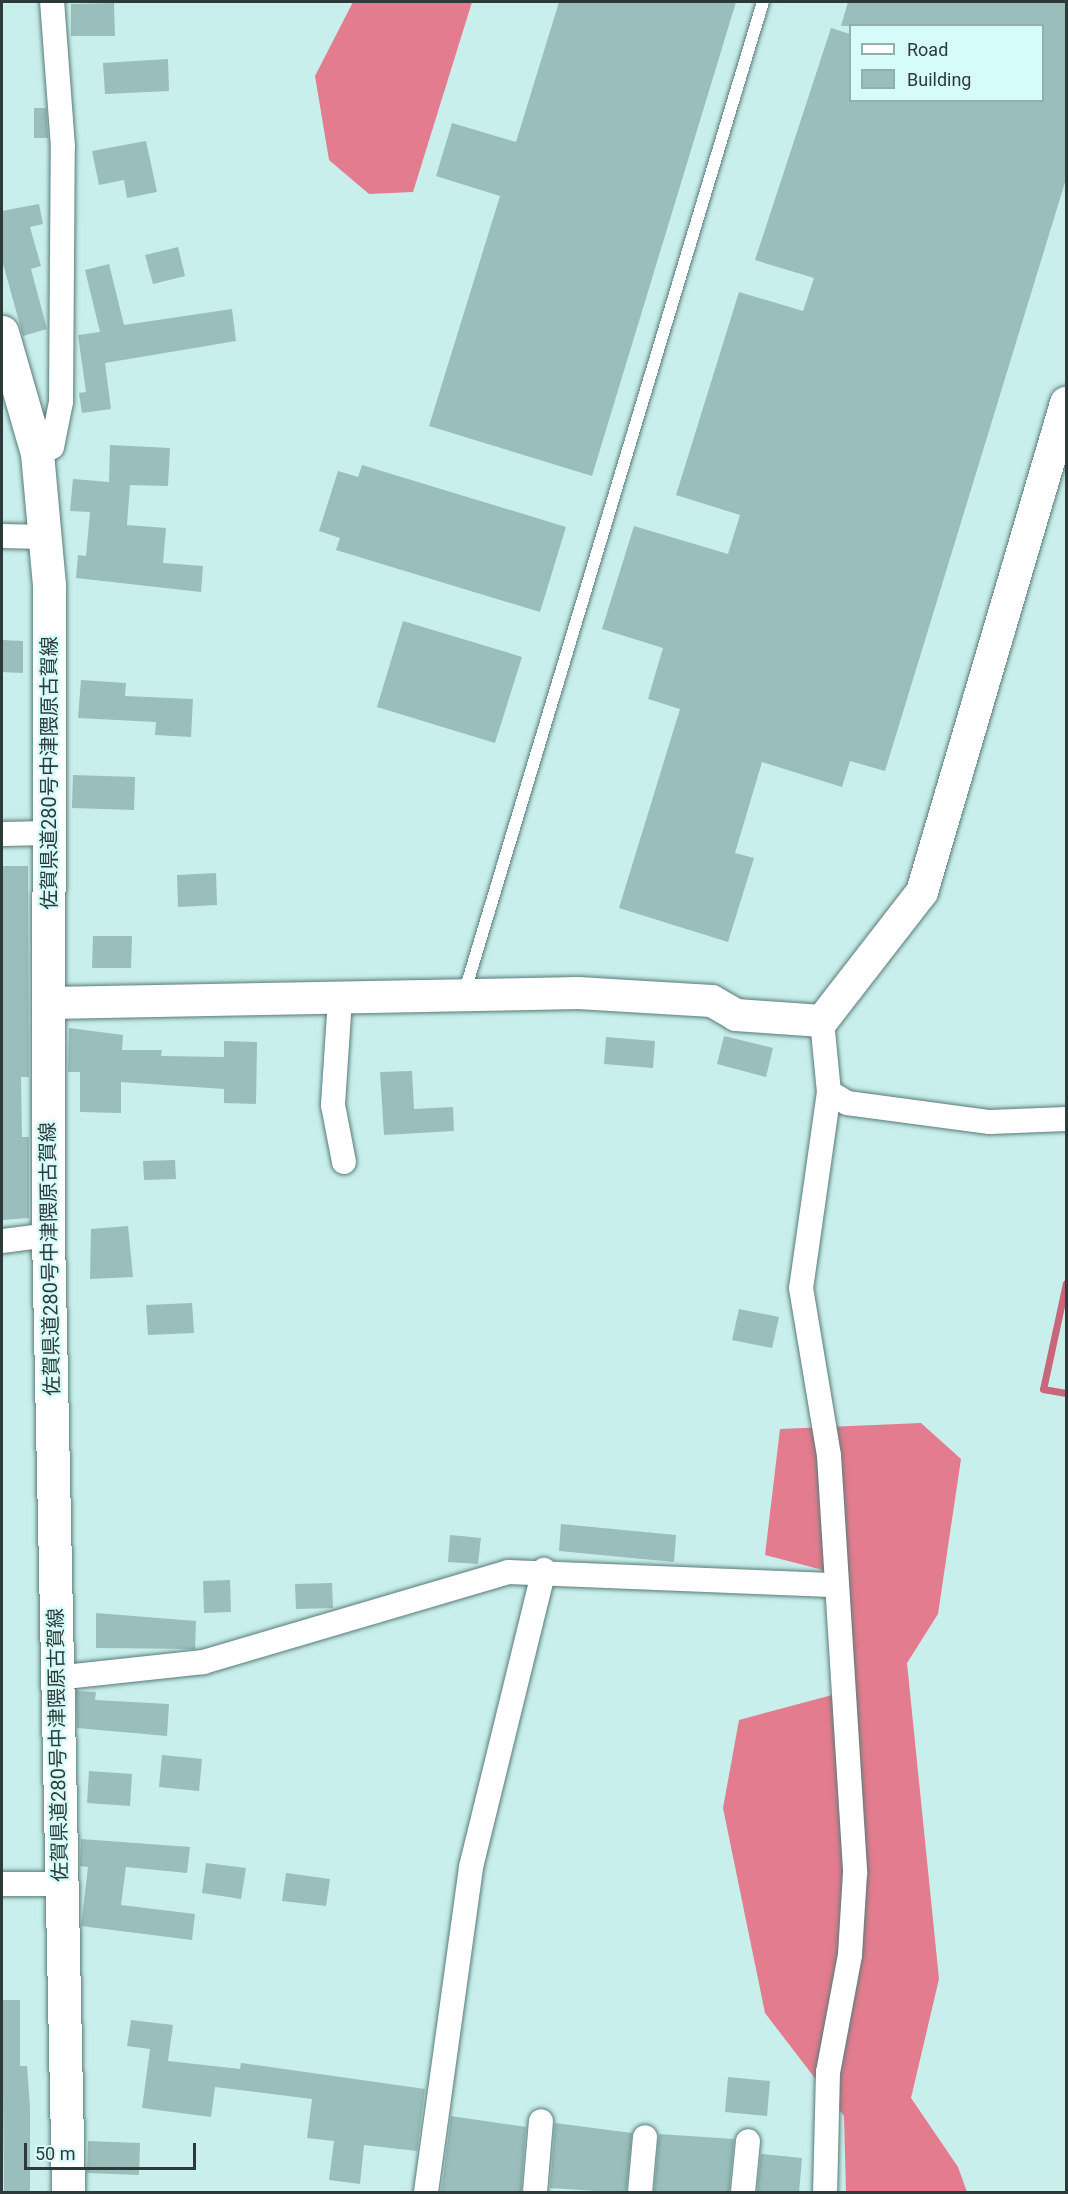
<!DOCTYPE html>
<meta charset="utf-8">
<style>
body{margin:0}
#map{position:relative;width:1068px;height:2194px;overflow:hidden;background:#c9efec;font-family:Roboto,"Noto Sans JP",sans-serif}
div>[style]{position:absolute}
.forest>*{inset:0;background:#e27c8e}
.stream>*{height:7px;margin:-3.5px;padding:0 3.5px;transform-origin:3.5px;border-radius:3.5px;background:#c96679}
.building>*{inset:0;background:#99bebb}
.roads{filter:drop-shadow(0 0 2px #597b79) drop-shadow(0 0 2px #597b79)}
.service>*{height:12px;margin:-6px;padding:0 6px;transform-origin:6px;border-radius:6px;background:#fff}
.minor>*{height:24px;margin:-12px;padding:0 12px;transform-origin:12px;border-radius:12px;background:#fff}
.tertiary>*{height:32px;margin:-16px;padding:0 16px;transform-origin:16px;border-radius:16px;background:#fff}
.secondary>*{height:33px;margin:-16.5px;padding:0 16.5px;transform-origin:16.5px;border-radius:16.5px;background:#fff}
span{translate:-50% -50%;white-space:nowrap;text-align:center;line-height:1.15;-webkit-text-stroke:4.5px #d6fcf9;paint-order:stroke}
.street-label{font-size:20px;color:#2c3b3a}
.frame{position:absolute;inset:0;border:3px solid #2c3b3a;pointer-events:none}
.legend{position:absolute;left:849px;top:24px;width:195px;height:78px;box-sizing:border-box;background:#d6fcf9;border:2px solid #92afad;margin:0;padding:8px 10px;list-style:none;font-size:18px;color:#2c3b3a}
.legend li{display:flex;align-items:center;gap:12px;height:30px}
.legend b{width:30px;border:2px solid #92afad}
.scale{position:absolute;left:24px;top:2143px;width:172px;height:27px;box-sizing:border-box;border:3px solid #2c3b3a;border-top:0;padding-left:8px;font-size:18px;line-height:21px;white-space:nowrap;color:#2c3b3a;-webkit-text-stroke:4px #d6fcf9;paint-order:stroke}
</style>
<div id="map">
<div class="forest">
<div style="clip-path:polygon(353px 2px,472px 2px,413px 192px,369px 194px,329px 160px,315px 76px)"></div>
<div style="clip-path:polygon(921px 1423px,961px 1459px,938px 1614px,907px 1663px,939px 1979px,911px 2098px,958px 2167px,967px 2192px,846px 2192px,844px 2116px,765px 2013px,723px 1808px,739px 1720px,836px 1694px,827px 1571px,765px 1555px,780px 1429px)"></div>
</div>
<div class="stream">
<div style="left:1066px;top:1283px;width:108px;rotate:102.2deg"></div>
<div style="left:1043px;top:1389px;width:23px;rotate:10deg"></div>
</div>
<div class="building">
<div style="clip-path:polygon(559px 2px,736px 2px,592px 476px,429px 426px,500px 196px,436px 176px,452px 123px,516px 142px)"></div>
<div style="clip-path:polygon(848px 2px,1066px 2px,1066px 179px,885px 771px,850px 761px,842px 787px,762px 762px,735px 853px,754px 858px,728px 942px,619px 908px,680px 709px,648px 699px,663px 648px,602px 629px,634px 526px,728px 554px,740px 515px,676px 495px,739px 292px,803px 311px,814px 278px,755px 260px,831px 28px,850px 34px,850px 100px,1042px 100px,1042px 26px,841px 26px)"></div>
<div style="clip-path:polygon(114px 3px,115px 36px,71px 36px,71px 4px)"></div>
<div style="clip-path:polygon(168px 59px,169px 91px,105px 94px,103px 63px)"></div>
<div style="clip-path:polygon(34px 108px,46px 108px,48px 138px,34px 138px)"></div>
<div style="clip-path:polygon(146px 141px,157px 192px,127px 198px,124px 180px,99px 185px,92px 151px)"></div>
<div style="clip-path:polygon(39px 204px,43px 224px,30px 227px,41px 266px,31px 269px,47px 329px,23px 336px,2px 260px,2px 211px)"></div>
<div style="clip-path:polygon(178px 247px,185px 276px,153px 284px,145px 255px)"></div>
<div style="clip-path:polygon(109px 264px,124px 325px,232px 309px,236px 341px,105px 363px,111px 409px,82px 413px,79px 393px,86px 392px,78px 335px,100px 332px,85px 270px)"></div>
<div style="clip-path:polygon(110px 445px,170px 448px,168px 486px,130px 485px,127px 525px,166px 528px,163px 563px,203px 566px,201px 592px,76px 578px,78px 555px,86px 556px,90px 512px,70px 511px,73px 479px,109px 482px)"></div>
<div style="clip-path:polygon(362px 465px,566px 527px,540px 612px,336px 550px,340px 538px,319px 531px,338px 471px,358px 477px)"></div>
<div style="clip-path:polygon(403px 621px,522px 657px,495px 743px,377px 707px)"></div>
<div style="clip-path:polygon(2px 640px,23px 641px,23px 673px,2px 672px)"></div>
<div style="clip-path:polygon(81px 680px,126px 683px,125px 696px,193px 699px,191px 737px,155px 735px,156px 722px,78px 718px)"></div>
<div style="clip-path:polygon(73px 775px,135px 777px,134px 810px,72px 808px)"></div>
<div style="clip-path:polygon(2px 866px,28px 866px,29px 1077px,21px 1077px,22px 1137px,29px 1137px,29px 1218px,2px 1220px)"></div>
<div style="clip-path:polygon(216px 873px,217px 905px,178px 907px,177px 875px)"></div>
<div style="clip-path:polygon(93px 936px,132px 936px,131px 968px,92px 968px)"></div>
<div style="clip-path:polygon(69px 1028px,123px 1035px,122px 1050px,162px 1050px,161px 1056px,224px 1057px,224px 1041px,257px 1042px,256px 1104px,224px 1103px,224px 1089px,121px 1082px,121px 1113px,80px 1112px,80px 1072px,68px 1072px)"></div>
<div style="clip-path:polygon(724px 1036px,773px 1048px,766px 1077px,717px 1064px)"></div>
<div style="clip-path:polygon(606px 1037px,655px 1041px,653px 1068px,604px 1064px)"></div>
<div style="clip-path:polygon(412px 1071px,414px 1109px,453px 1107px,454px 1131px,384px 1135px,380px 1072px)"></div>
<div style="clip-path:polygon(175px 1160px,176px 1179px,144px 1180px,143px 1161px)"></div>
<div style="clip-path:polygon(128px 1226px,133px 1277px,90px 1279px,91px 1229px)"></div>
<div style="clip-path:polygon(192px 1303px,194px 1333px,148px 1335px,146px 1305px)"></div>
<div style="clip-path:polygon(739px 1309px,779px 1317px,772px 1348px,732px 1340px)"></div>
<div style="clip-path:polygon(561px 1524px,676px 1535px,674px 1562px,559px 1551px)"></div>
<div style="clip-path:polygon(450px 1535px,481px 1538px,478px 1564px,448px 1562px)"></div>
<div style="clip-path:polygon(230px 1580px,231px 1612px,204px 1613px,203px 1581px)"></div>
<div style="clip-path:polygon(332px 1583px,333px 1608px,296px 1609px,295px 1584px)"></div>
<div style="clip-path:polygon(96px 1613px,196px 1621px,195px 1649px,96px 1648px)"></div>
<div style="clip-path:polygon(76px 1691px,96px 1692px,95px 1700px,169px 1704px,167px 1736px,77px 1728px)"></div>
<div style="clip-path:polygon(162px 1755px,202px 1759px,199px 1791px,159px 1787px)"></div>
<div style="clip-path:polygon(89px 1771px,132px 1774px,130px 1806px,87px 1803px)"></div>
<div style="clip-path:polygon(81px 1839px,190px 1847px,187px 1873px,126px 1867px,121px 1905px,195px 1914px,192px 1940px,81px 1926px,88px 1867px,80px 1866px)"></div>
<div style="clip-path:polygon(206px 1863px,246px 1868px,241px 1899px,202px 1893px)"></div>
<div style="clip-path:polygon(286px 1873px,330px 1879px,326px 1906px,282px 1901px)"></div>
<div style="clip-path:polygon(2px 2000px,20px 2000px,20px 2066px,27px 2066px,30px 2107px,30px 2193px,4px 2193px)"></div>
<div style="clip-path:polygon(131px 2020px,173px 2025px,168px 2061px,240px 2069px,241px 2063px,425px 2089px,417px 2151px,364px 2145px,360px 2184px,329px 2180px,334px 2141px,307px 2138px,312px 2099px,215px 2087px,211px 2117px,142px 2108px,150px 2049px,127px 2046px)"></div>
<div style="clip-path:polygon(728px 2077px,770px 2081px,767px 2116px,725px 2112px)"></div>
<div style="clip-path:polygon(451px 2116px,526px 2127px,521px 2193px,441px 2193px)"></div>
<div style="clip-path:polygon(555px 2123px,632px 2133px,626px 2193px,550px 2188px)"></div>
<div style="clip-path:polygon(659px 2134px,734px 2139px,729px 2193px,654px 2193px)"></div>
<div style="clip-path:polygon(88px 2141px,140px 2143px,139px 2175px,87px 2173px)"></div>
<div style="clip-path:polygon(761px 2154px,802px 2158px,799px 2193px,757px 2193px)"></div>
</div>
<div class="roads">
<div class="service">
<div style="left:464px;top:994px;width:1036px;rotate:-73.23deg"></div>
</div>
<div class="minor">
<div style="left:37px;top:453px;width:16px;rotate:-22deg"></div>
<div style="left:52px;top:447px;width:46px;rotate:-78.7deg"></div>
<div style="left:61px;top:402px;width:255px;rotate:-89.6deg"></div>
<div style="left:63px;top:147px;width:145px;rotate:-94.3deg"></div>
<div style="left:2px;top:536px;width:44px;rotate:1.3deg"></div>
<div style="left:2px;top:834px;width:47px;rotate:-1.2deg"></div>
<div style="left:340px;top:999px;width:106px;rotate:93.8deg"></div>
<div style="left:333px;top:1105px;width:58px;rotate:79.1deg"></div>
<div style="left:822px;top:1021px;width:71px;rotate:84.4deg"></div>
<div style="left:829px;top:1092px;width:198px;rotate:98.1deg"></div>
<div style="left:801px;top:1288px;width:170px;rotate:80.5deg"></div>
<div style="left:829px;top:1456px;width:418px;rotate:86.4deg"></div>
<div style="left:855px;top:1873px;width:82px;rotate:93.5deg"></div>
<div style="left:850px;top:1955px;width:119px;rotate:100.6deg"></div>
<div style="left:828px;top:2072px;width:120px;rotate:91.4deg"></div>
<div style="left:829px;top:1092px;width:21px;rotate:31deg"></div>
<div style="left:847px;top:1103px;width:144px;rotate:7.6deg"></div>
<div style="left:990px;top:1122px;width:76px;rotate:-2.3deg"></div>
<div style="left:2px;top:1241px;width:46px;rotate:-7.4deg"></div>
<div style="left:56px;top:1678px;width:148px;rotate:-6.2deg"></div>
<div style="left:203px;top:1662px;width:318px;rotate:-16.4deg"></div>
<div style="left:508px;top:1572px;width:329px;rotate:2.3deg"></div>
<div style="left:2px;top:1884px;width:59px"></div>
<div style="left:426px;top:2192px;width:328px;rotate:-82.1deg"></div>
<div style="left:471px;top:1867px;width:306px;rotate:-76.2deg"></div>
<div style="left:535px;top:2192px;width:71px;rotate:-85.2deg"></div>
<div style="left:640px;top:2192px;width:55px;rotate:-84.8deg"></div>
<div style="left:743px;top:2192px;width:51px;rotate:-84.4deg"></div>
</div>
<div class="tertiary">
<div style="left:49px;top:1003px;width:529px;rotate:-1.08deg"></div>
<div style="left:578px;top:993px;width:134px;rotate:3.4deg"></div>
<div style="left:712px;top:1001px;width:28px;rotate:30deg"></div>
<div style="left:736px;top:1015px;width:86px;rotate:4deg"></div>
<div style="left:822px;top:1021px;width:163px;rotate:-52.2deg"></div>
<div style="left:922px;top:892px;width:510px;rotate:-73.59deg"></div>
</div>
<div class="secondary">
<div style="left:2px;top:332px;width:126px;rotate:73.9deg"></div>
<div style="left:37px;top:453px;width:134px;rotate:84.8deg"></div>
<div style="left:49px;top:586px;width:649px;rotate:90.09deg"></div>
<div style="left:48px;top:1235px;width:957px;rotate:88.8deg"></div>
</div>
</div>
<div class="street-label">
<span style="left:49px;top:773px;rotate:-90deg">佐賀県道280号中津隈原古賀線</span>
<span style="left:50px;top:1259px;rotate:-91deg">佐賀県道280号中津隈原古賀線</span>
<span style="left:58px;top:1745px;rotate:-91deg">佐賀県道280号中津隈原古賀線</span>
</div>
<div class="frame"></div>
<ul class="legend">
<li><b style="height:8px;background:#fff"></b>Road</li>
<li><b style="height:16px;background:#99bebb"></b>Building</li>
</ul>
<div class="scale">50 m</div>
</div>
